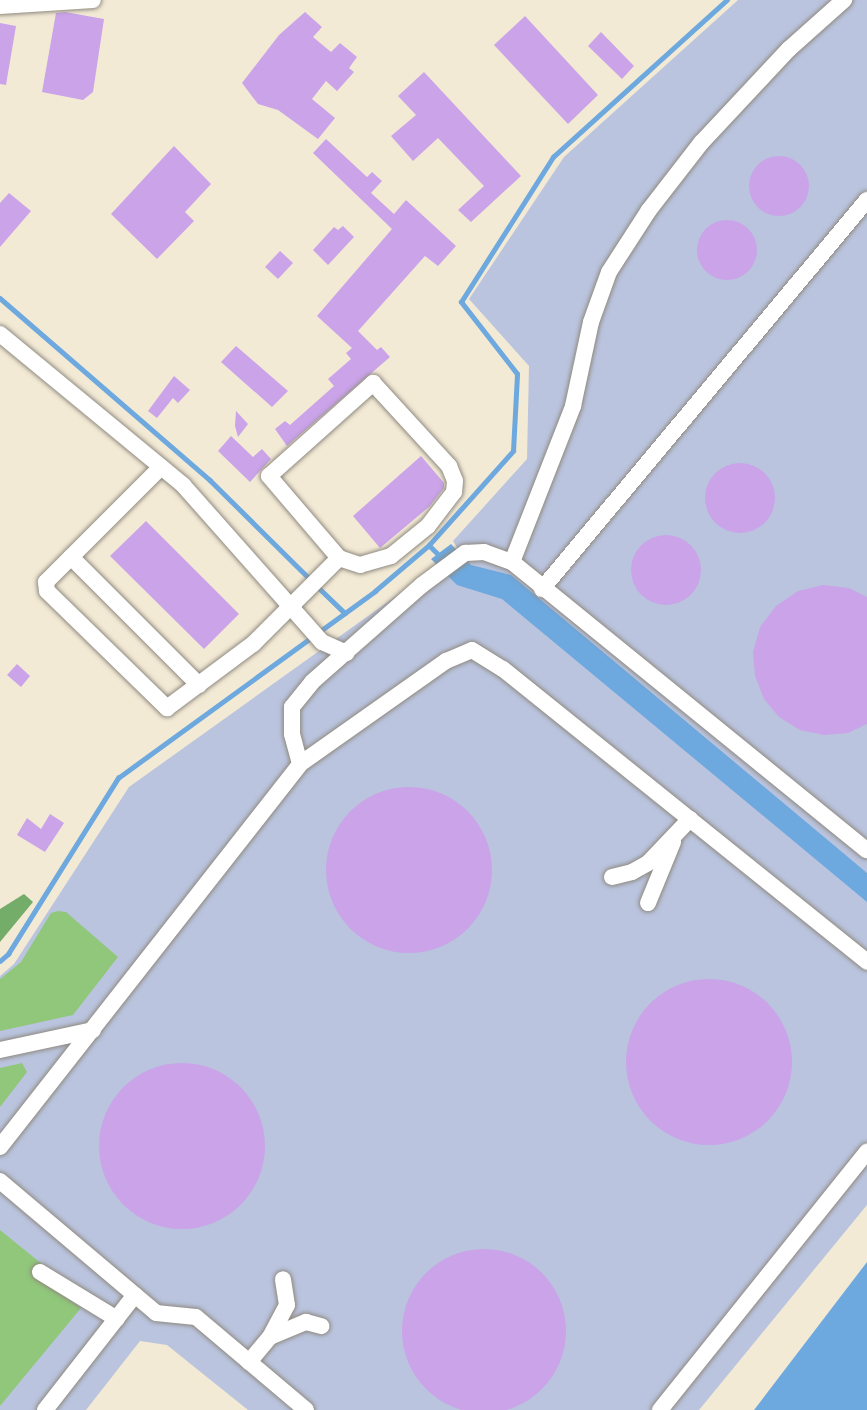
<!DOCTYPE html>
<style>
body{margin:0}
#map{position:relative;width:867px;height:1410px;overflow:hidden;background:#f3ead5;font-family:"IM FELL Double Pica",serif}
div>[style]{position:absolute}
.industrial>*{inset:0;background:#bac4de}
.green>*{inset:0;background:#90c77a}
.forest>*{inset:0;background:#74ac6a}
.water>*{inset:0;background:#6da8de}
.stream>*{height:4.5px;margin:-2.25px;padding:0 2.25px;transform-origin:2.25px;border-radius:2.25px;background:#6da8de}
.building>*{inset:0;background:#caa3e9}
.round{border-radius:50%}
.roads{filter:drop-shadow(0 0 2px #8f8a80) drop-shadow(0 0 2px #8f8a80)}
.minor>*{height:16px;margin:-8px;padding:0 8px;transform-origin:8px;border-radius:8px;background:#fff}
span{translate:-50% -50%;white-space:nowrap;text-align:center;line-height:1.15;-webkit-text-stroke:4.5px #fff;paint-order:stroke}
</style>
<div id="map">
<div class="industrial">
<div style="clip-path:polygon(738px 0,867px 0,867px 1205px,699px 1410px,248px 1410px,167px 1345px,140px 1341px,86px 1410px,0 1410px,0 976px,14px 964px,129px 787px,459px 551px,453px 541px,527px 459px,529px 366px,469px 299px,564px 157px)"></div>
</div>
<div class="green">
<div style="clip-path:polygon(58px 911px,66px 912px,118px 957px,73px 1015px,0 1031px,0 979px,21px 962px,51px 913px)"></div>
<div style="clip-path:polygon(22px 1063px,27px 1072px,0 1107px,0 1068px)"></div>
<div style="clip-path:polygon(0 1230px,48px 1269px,42px 1279px,81px 1308px,0 1406px)"></div>
</div>
<div class="forest">
<div style="clip-path:polygon(24px 894px,33px 902px,0 942px,0 909px)"></div>
</div>
<div class="water">
<div style="clip-path:polygon(451px 544px,471px 565px,511px 575px,867px 873px,867px 902px,502px 599px,457px 585px,431px 559px)"></div>
<div style="clip-path:polygon(867px 1262px,867px 1410px,754px 1410px)"></div>
</div>
<div class="stream">
<div style="left:0;top:298px;width:278px;rotate:40.9deg"></div>
<div style="left:210px;top:480px;width:142px;rotate:44.7deg"></div>
<div style="left:429px;top:545px;width:18px;rotate:45deg"></div>
<div style="left:317px;top:586px;width:39px;rotate:44deg"></div>
<div style="left:0;top:961px;width:11px;rotate:-41deg"></div>
<div style="left:8px;top:954px;width:208px;rotate:-58deg"></div>
<div style="left:118px;top:778px;width:318px;rotate:-36deg"></div>
<div style="left:375px;top:591px;width:71px;rotate:-40.4deg"></div>
<div style="left:429px;top:545px;width:126px;rotate:-48.2deg"></div>
<div style="left:513px;top:451px;width:77px;rotate:-87deg"></div>
<div style="left:517px;top:374px;width:91px;rotate:-127.9deg"></div>
<div style="left:461px;top:302px;width:172px;rotate:-57.6deg"></div>
<div style="left:553px;top:157px;width:234px;rotate:-42.1deg"></div>
</div>
<div class="building">
<div style="clip-path:polygon(65px 12px,104px 19px,93px 92px,83px 100px,42px 92px,56px 13px)"></div>
<div style="clip-path:polygon(305px 12px,322px 27px,313px 37px,331px 52px,340px 43px,357px 57px,349px 68px,354px 72px,337px 91px,326px 81px,312px 99px,335px 118px,318px 139px,278px 110px,258px 104px,242px 83px,279px 35px)"></div>
<div style="clip-path:polygon(525px 16px,598px 95px,568px 124px,494px 45px)"></div>
<div style="clip-path:polygon(0 23px,16px 26px,6px 85px,0 84px)"></div>
<div style="clip-path:polygon(601px 32px,634px 66px,622px 79px,588px 46px)"></div>
<div style="clip-path:polygon(424px 72px,521px 176px,471px 222px,458px 210px,484px 186px,438px 138px,413px 161px,391px 136px,416px 115px,398px 96px)"></div>
<div style="clip-path:polygon(326px 139px,367px 177px,372px 172px,382px 181px,371px 193px,394px 214px,406px 200px,456px 246px,438px 266px,425px 256px,358px 331px,377px 350px,381px 347px,390px 357px,287px 446px,275px 429px,285px 421px,290px 425px,334px 386px,328px 379px,351px 359px,346px 353px,352px 348px,317px 316px,392px 229px,313px 153px)"></div>
<div style="clip-path:polygon(174px 146px,211px 184px,185px 212px,194px 221px,157px 259px,111px 214px)"></div>
<div class="round" style="left:749px;top:156px;width:60px;height:60px"></div>
<div style="clip-path:polygon(9px 193px,31px 211px,0 247px,0 203px)"></div>
<div class="round" style="left:697px;top:220px;width:60px;height:60px"></div>
<div style="clip-path:polygon(343px 226px,354px 237px,328px 265px,313px 250px,334px 227px,338px 230px)"></div>
<div style="clip-path:polygon(280px 251px,293px 263px,278px 279px,265px 267px)"></div>
<div style="clip-path:polygon(236px 346px,288px 391px,272px 407px,221px 362px)"></div>
<div style="clip-path:polygon(174px 376px,190px 390px,178px 403px,173px 398px,157px 418px,148px 411px)"></div>
<div style="clip-path:polygon(236px 411px,248px 424px,238px 437px,235px 426px)"></div>
<div style="clip-path:polygon(231px 436px,253px 457px,262px 449px,271px 459px,250px 482px,218px 451px)"></div>
<div style="clip-path:polygon(421px 456px,444px 483px,444px 488px,430px 506px,380px 548px,353px 516px)"></div>
<div class="round" style="left:705px;top:463px;width:70px;height:70px"></div>
<div style="clip-path:polygon(146px 521px,239px 614px,204px 649px,110px 556px)"></div>
<div class="round" style="left:631px;top:535px;width:70px;height:70px"></div>
<div style="clip-path:polygon(823px 585px,849px 588px,867px 597px,867px 724px,848px 733px,824px 735px,800px 730px,779px 717px,764px 699px,755px 676px,753px 652px,760px 627px,776px 606px,798px 591px)"></div>
<div style="clip-path:polygon(17px 664px,30px 676px,21px 687px,7px 675px)"></div>
<div class="round" style="left:326px;top:787px;width:166px;height:166px"></div>
<div style="clip-path:polygon(50px 814px,64px 823px,45px 852px,17px 835px,27px 818px,41px 829px)"></div>
<div class="round" style="left:626px;top:979px;width:166px;height:166px"></div>
<div class="round" style="left:99px;top:1063px;width:166px;height:166px"></div>
<div class="round" style="left:402px;top:1249px;width:164px;height:164px"></div>
</div>
<div class="roads">
<div class="minor">
<div style="left:0;top:6px;width:93px;rotate:-3.7deg"></div>
<div style="left:0;top:334px;width:237px;rotate:39.5deg"></div>
<div style="left:183px;top:485px;width:210px;rotate:48.5deg"></div>
<div style="left:322px;top:642px;width:27px;rotate:24deg"></div>
<div style="left:373px;top:383px;width:113px;rotate:47.5deg"></div>
<div style="left:449px;top:466px;width:16px;rotate:68deg"></div>
<div style="left:455px;top:481px;width:11px;rotate:95deg"></div>
<div style="left:454px;top:492px;width:43px;rotate:127.4deg"></div>
<div style="left:428px;top:526px;width:48px;rotate:141deg"></div>
<div style="left:391px;top:556px;width:32px;rotate:164deg"></div>
<div style="left:360px;top:565px;width:22px;rotate:-162deg"></div>
<div style="left:339px;top:558px;width:108px;rotate:-130.5deg"></div>
<div style="left:269px;top:476px;width:140px;rotate:-41.8deg"></div>
<div style="left:161px;top:467px;width:163px;rotate:135deg"></div>
<div style="left:46px;top:582px;width:9px;rotate:84deg"></div>
<div style="left:47px;top:591px;width:168px;rotate:44.3deg"></div>
<div style="left:167px;top:708px;width:107px;rotate:-36.7deg"></div>
<div style="left:253px;top:644px;width:122px;rotate:-45deg"></div>
<div style="left:71px;top:557px;width:181px;rotate:45deg"></div>
<div style="left:512px;top:562px;width:168px;rotate:-68.6deg"></div>
<div style="left:573px;top:406px;width:86px;rotate:-77.9deg"></div>
<div style="left:591px;top:322px;width:53px;rotate:-70.2deg"></div>
<div style="left:609px;top:272px;width:74px;rotate:-57.2deg"></div>
<div style="left:649px;top:210px;width:85px;rotate:-52.2deg"></div>
<div style="left:701px;top:143px;width:129px;rotate:-46.9deg"></div>
<div style="left:789px;top:49px;width:74px;rotate:-41.7deg"></div>
<div style="left:542px;top:589px;width:507px;rotate:-50.12deg"></div>
<div style="left:300px;top:764px;width:31px;rotate:-105deg"></div>
<div style="left:292px;top:734px;width:27px;rotate:-90deg"></div>
<div style="left:292px;top:707px;width:32px;rotate:-51deg"></div>
<div style="left:312px;top:682px;width:147px;rotate:-41.4deg"></div>
<div style="left:422px;top:585px;width:54px;rotate:-36.7deg"></div>
<div style="left:465px;top:553px;width:19px;rotate:-3deg"></div>
<div style="left:484px;top:552px;width:30px;rotate:20deg"></div>
<div style="left:512px;top:562px;width:457px;rotate:39.1deg"></div>
<div style="left:612px;top:877px;width:21px;rotate:-14deg"></div>
<div style="left:632px;top:872px;width:18px;rotate:-29deg"></div>
<div style="left:648px;top:863px;width:61px;rotate:-46.3deg"></div>
<div style="left:648px;top:903px;width:66px;rotate:-67.7deg"></div>
<div style="left:0;top:1050px;width:95px;rotate:-12.1deg"></div>
<div style="left:0;top:1147px;width:487px;rotate:-51.9deg"></div>
<div style="left:300px;top:764px;width:179px;rotate:-35.2deg"></div>
<div style="left:446px;top:661px;width:28px;rotate:-23deg"></div>
<div style="left:472px;top:650px;width:36px;rotate:32deg"></div>
<div style="left:503px;top:669px;width:467px;rotate:38.8deg"></div>
<div style="left:0;top:1181px;width:204px;rotate:40.2deg"></div>
<div style="left:156px;top:1313px;width:40px;rotate:5.7deg"></div>
<div style="left:196px;top:1317px;width:144px;rotate:40.2deg"></div>
<div style="left:40px;top:1272px;width:90px;rotate:31.4deg"></div>
<div style="left:270px;top:1337px;width:39px;rotate:-23deg"></div>
<div style="left:306px;top:1322px;width:16px;rotate:15deg"></div>
<div style="left:249px;top:1362px;width:33px;rotate:-50deg"></div>
<div style="left:270px;top:1337px;width:36px;rotate:-62deg"></div>
<div style="left:287px;top:1305px;width:26px;rotate:-99deg"></div>
<div style="left:45px;top:1410px;width:146px;rotate:-52deg"></div>
<div style="left:660px;top:1410px;width:331px;rotate:-51.3deg"></div>
</div>
</div>
</div>
